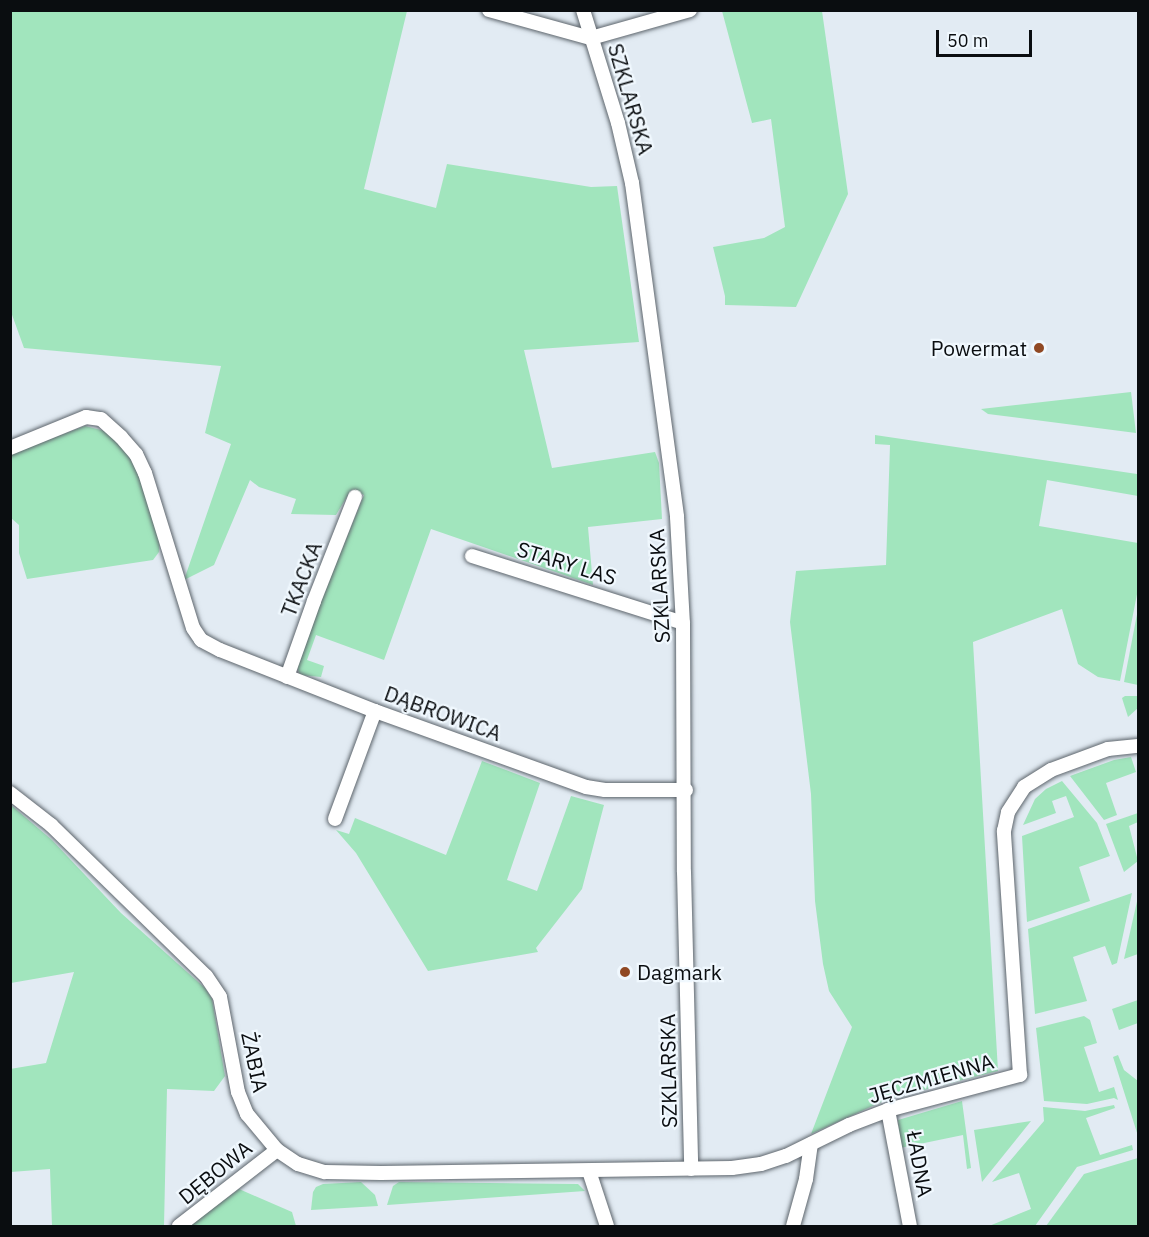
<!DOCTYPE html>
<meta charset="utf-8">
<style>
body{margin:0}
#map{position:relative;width:1149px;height:1237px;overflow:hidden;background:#e2ebf3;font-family:"IBM Plex Sans",sans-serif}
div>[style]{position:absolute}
.green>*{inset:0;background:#a1e5bd}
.roads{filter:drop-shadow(0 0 2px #5d656c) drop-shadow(0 0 2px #5d656c)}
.minor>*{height:14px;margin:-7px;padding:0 7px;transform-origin:7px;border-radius:7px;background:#fff}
.dots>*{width:16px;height:16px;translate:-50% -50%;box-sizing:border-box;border:3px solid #f0f8fe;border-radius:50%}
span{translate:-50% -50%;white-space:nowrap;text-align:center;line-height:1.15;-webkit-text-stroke:4.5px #f0f8fe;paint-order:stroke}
.street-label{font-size:21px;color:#0a0d10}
.poi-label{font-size:21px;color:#0a0d10}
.right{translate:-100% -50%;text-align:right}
.left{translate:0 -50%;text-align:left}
.frame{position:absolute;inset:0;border:12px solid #0a0d10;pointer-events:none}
.scale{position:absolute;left:936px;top:30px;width:96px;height:27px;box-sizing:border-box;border:3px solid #0a0d10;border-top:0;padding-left:8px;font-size:18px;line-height:21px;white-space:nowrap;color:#0a0d10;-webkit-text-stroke:4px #f0f8fe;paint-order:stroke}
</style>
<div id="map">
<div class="green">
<div style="clip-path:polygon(11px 11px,407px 11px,364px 189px,436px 208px,447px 164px,591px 187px,617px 186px,639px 342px,524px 350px,552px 468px,655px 452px,659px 463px,662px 519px,588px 527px,593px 585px,431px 529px,384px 660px,316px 635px,307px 660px,324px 666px,321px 677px,300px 675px,296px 664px,310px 618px,323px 596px,364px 495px,351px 490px,336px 515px,291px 514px,296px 499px,259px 487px,250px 480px,214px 565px,184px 580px,231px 444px,205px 433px,221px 366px,24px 348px,11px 312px)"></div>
<div style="clip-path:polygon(722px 11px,822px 11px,848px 194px,796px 307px,725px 305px,725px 296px,713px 247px,764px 238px,785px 227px,771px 119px,752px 123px)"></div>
<div style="clip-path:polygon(1131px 392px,1136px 433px,988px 414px,981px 409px)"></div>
<div style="clip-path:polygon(85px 426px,105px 431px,120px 445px,138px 469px,160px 536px,159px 552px,153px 560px,27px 579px,19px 553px,19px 525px,11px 518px,10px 454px)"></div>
<div style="clip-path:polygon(875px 435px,1137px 474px,1138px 467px,1138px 496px,1047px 480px,1039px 526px,1138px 543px,1138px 589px,1120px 681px,1098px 677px,1078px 664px,1062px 609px,973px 642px,998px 1071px,888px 1099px,811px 1134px,852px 1027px,829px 991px,823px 964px,815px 901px,811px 794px,790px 622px,796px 571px,886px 565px,890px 445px,875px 444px)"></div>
<div style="clip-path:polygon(1138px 609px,1138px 685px,1124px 682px)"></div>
<div style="clip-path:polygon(1125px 696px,1138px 696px,1138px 708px,1128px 717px,1122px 698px)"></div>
<div style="clip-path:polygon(1131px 757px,1136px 772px,1106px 783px,1117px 815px,1104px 820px,1070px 776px,1114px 760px)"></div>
<div style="clip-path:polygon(482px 761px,540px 783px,507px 880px,537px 891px,571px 796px,604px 805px,582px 889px,536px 948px,538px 952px,428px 971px,356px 853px,336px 830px,349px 834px,355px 818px,446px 855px)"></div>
<div style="clip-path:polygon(1062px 781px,1097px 823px,1110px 856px,1079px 867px,1090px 901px,1027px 922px,1022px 836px,1074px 817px,1066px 796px,1052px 801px,1056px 813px,1023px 825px,1035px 799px,1046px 789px)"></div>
<div style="clip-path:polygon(11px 805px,52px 840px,121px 913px,205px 988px,212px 999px,225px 1076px,214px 1091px,167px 1089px,164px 1226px,52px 1226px,50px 1169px,11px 1172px,10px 1069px,46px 1063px,74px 972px,11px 983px)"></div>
<div style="clip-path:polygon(1138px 813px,1138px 822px,1129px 826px,1138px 861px,1124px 872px,1106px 824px)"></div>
<div style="clip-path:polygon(1132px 893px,1117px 963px,1112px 965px,1105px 946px,1073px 957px,1087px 1001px,1035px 1014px,1028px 929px)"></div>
<div style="clip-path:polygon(1138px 897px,1138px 954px,1124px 959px)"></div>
<div style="clip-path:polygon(1138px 1000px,1138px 1023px,1119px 1030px,1112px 1009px)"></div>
<div style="clip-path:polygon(1084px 1016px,1090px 1020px,1097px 1043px,1084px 1047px,1099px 1092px,1114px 1087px,1118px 1100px,1114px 1098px,1087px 1104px,1044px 1101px,1036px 1028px)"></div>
<div style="clip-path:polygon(1118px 1055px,1124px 1070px,1138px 1081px,1138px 1136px,1113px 1057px)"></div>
<div style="clip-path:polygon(962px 1101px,971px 1168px,967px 1169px,963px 1135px,900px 1148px,898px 1120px)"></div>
<div style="clip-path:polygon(1114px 1105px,1115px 1108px,1086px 1118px,1100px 1155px,1132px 1145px,1133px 1150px,1077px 1167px,1035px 1226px,989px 1226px,1031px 1209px,1019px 1173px,992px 1182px,1044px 1121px,1043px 1107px,1085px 1111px)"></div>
<div style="clip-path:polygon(1031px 1121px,982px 1182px,974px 1130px)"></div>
<div style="clip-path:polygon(1138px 1158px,1138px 1226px,1046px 1226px,1084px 1174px)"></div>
<div style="clip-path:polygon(361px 1182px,375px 1195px,378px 1206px,311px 1210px,313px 1192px,316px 1187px,323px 1184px)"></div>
<div style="clip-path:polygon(399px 1182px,578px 1184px,585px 1191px,387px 1205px,393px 1186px)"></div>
<div style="clip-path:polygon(239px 1189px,292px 1212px,296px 1226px,189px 1226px)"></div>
</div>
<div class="roads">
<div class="minor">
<div style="left:489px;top:10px;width:106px;rotate:15.4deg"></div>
<div style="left:591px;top:38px;width:103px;rotate:-15.8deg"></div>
<div style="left:583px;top:10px;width:118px;rotate:72.8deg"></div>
<div style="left:618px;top:123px;width:62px;rotate:76.9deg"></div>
<div style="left:632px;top:183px;width:337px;rotate:82.3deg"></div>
<div style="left:677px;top:517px;width:106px;rotate:86.8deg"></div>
<div style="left:683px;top:623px;width:249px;rotate:89.8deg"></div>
<div style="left:684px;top:872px;width:297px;rotate:88.6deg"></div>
<div style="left:10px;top:448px;width:82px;rotate:-22.2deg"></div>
<div style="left:86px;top:417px;width:15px;rotate:8deg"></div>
<div style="left:101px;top:419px;width:27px;rotate:42deg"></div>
<div style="left:121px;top:437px;width:23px;rotate:49deg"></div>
<div style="left:136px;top:454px;width:21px;rotate:65deg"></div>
<div style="left:145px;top:473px;width:162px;rotate:72.8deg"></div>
<div style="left:193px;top:628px;width:14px;rotate:56deg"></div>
<div style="left:201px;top:640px;width:21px;rotate:28deg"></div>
<div style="left:220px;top:650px;width:167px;rotate:21.5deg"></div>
<div style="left:375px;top:711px;width:224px;rotate:19.8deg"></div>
<div style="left:586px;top:787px;width:19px;rotate:9deg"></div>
<div style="left:605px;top:790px;width:81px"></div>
<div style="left:472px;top:556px;width:221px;rotate:17.6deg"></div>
<div style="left:287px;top:677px;width:81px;rotate:-70.4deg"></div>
<div style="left:314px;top:601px;width:112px;rotate:-68.5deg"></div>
<div style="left:10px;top:793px;width:52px;rotate:38deg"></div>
<div style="left:51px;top:825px;width:216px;rotate:44.3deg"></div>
<div style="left:206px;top:976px;width:25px;rotate:56deg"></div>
<div style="left:220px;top:997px;width:97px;rotate:79.3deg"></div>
<div style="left:238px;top:1092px;width:24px;rotate:68deg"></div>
<div style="left:247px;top:1114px;width:47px;rotate:50.2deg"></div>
<div style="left:277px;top:1150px;width:25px;rotate:34deg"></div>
<div style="left:298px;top:1164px;width:28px;rotate:17deg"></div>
<div style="left:325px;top:1172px;width:56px;rotate:1deg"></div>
<div style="left:381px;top:1173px;width:351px;rotate:-0.8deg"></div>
<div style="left:732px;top:1168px;width:29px;rotate:-8deg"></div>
<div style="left:761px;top:1164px;width:26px;rotate:-18deg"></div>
<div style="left:786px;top:1156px;width:70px;rotate:-26.2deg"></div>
<div style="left:849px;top:1125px;width:42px;rotate:-21deg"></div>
<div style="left:888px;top:1110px;width:137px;rotate:-14.9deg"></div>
<div style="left:1020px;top:1075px;width:245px;rotate:-93.8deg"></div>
<div style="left:1004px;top:831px;width:19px;rotate:-78deg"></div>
<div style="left:1008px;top:812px;width:30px;rotate:-57deg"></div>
<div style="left:1024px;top:787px;width:32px;rotate:-32deg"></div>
<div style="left:1051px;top:770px;width:61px;rotate:-20.2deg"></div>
<div style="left:1108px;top:749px;width:30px;rotate:-6deg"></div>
<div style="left:335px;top:819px;width:115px;rotate:-69.7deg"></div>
<div style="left:888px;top:1110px;width:118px;rotate:79.3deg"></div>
<div style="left:589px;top:1171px;width:58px;rotate:71.9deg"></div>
<div style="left:179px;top:1226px;width:124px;rotate:-37.8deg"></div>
<div style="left:793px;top:1226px;width:49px;rotate:-74.5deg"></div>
<div style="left:806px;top:1179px;width:35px;rotate:-82deg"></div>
</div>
</div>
<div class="dots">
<div style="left:1039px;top:348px;background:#904924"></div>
<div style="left:625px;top:972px;background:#904924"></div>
</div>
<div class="street-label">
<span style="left:631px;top:99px;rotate:74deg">SZKLARSKA</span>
<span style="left:567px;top:563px;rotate:17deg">STARY LAS</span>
<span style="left:301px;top:579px;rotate:-69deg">TKACKA</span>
<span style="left:659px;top:586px;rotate:-93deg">SZKLARSKA</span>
<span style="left:443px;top:713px;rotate:20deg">DĄBROWICA</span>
<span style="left:255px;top:1062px;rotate:78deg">ŻABIA</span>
<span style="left:668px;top:1071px;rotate:-91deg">SZKLARSKA</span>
<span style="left:931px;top:1078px;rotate:-16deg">JĘCZMIENNA</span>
<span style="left:920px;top:1164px;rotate:80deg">ŁADNA</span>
<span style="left:215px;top:1172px;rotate:-39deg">DĘBOWA</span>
</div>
<div class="poi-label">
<span class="right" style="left:1027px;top:348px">Powermat</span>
<span class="left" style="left:637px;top:972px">Dagmark</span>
</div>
<div class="frame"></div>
<div class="scale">50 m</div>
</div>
